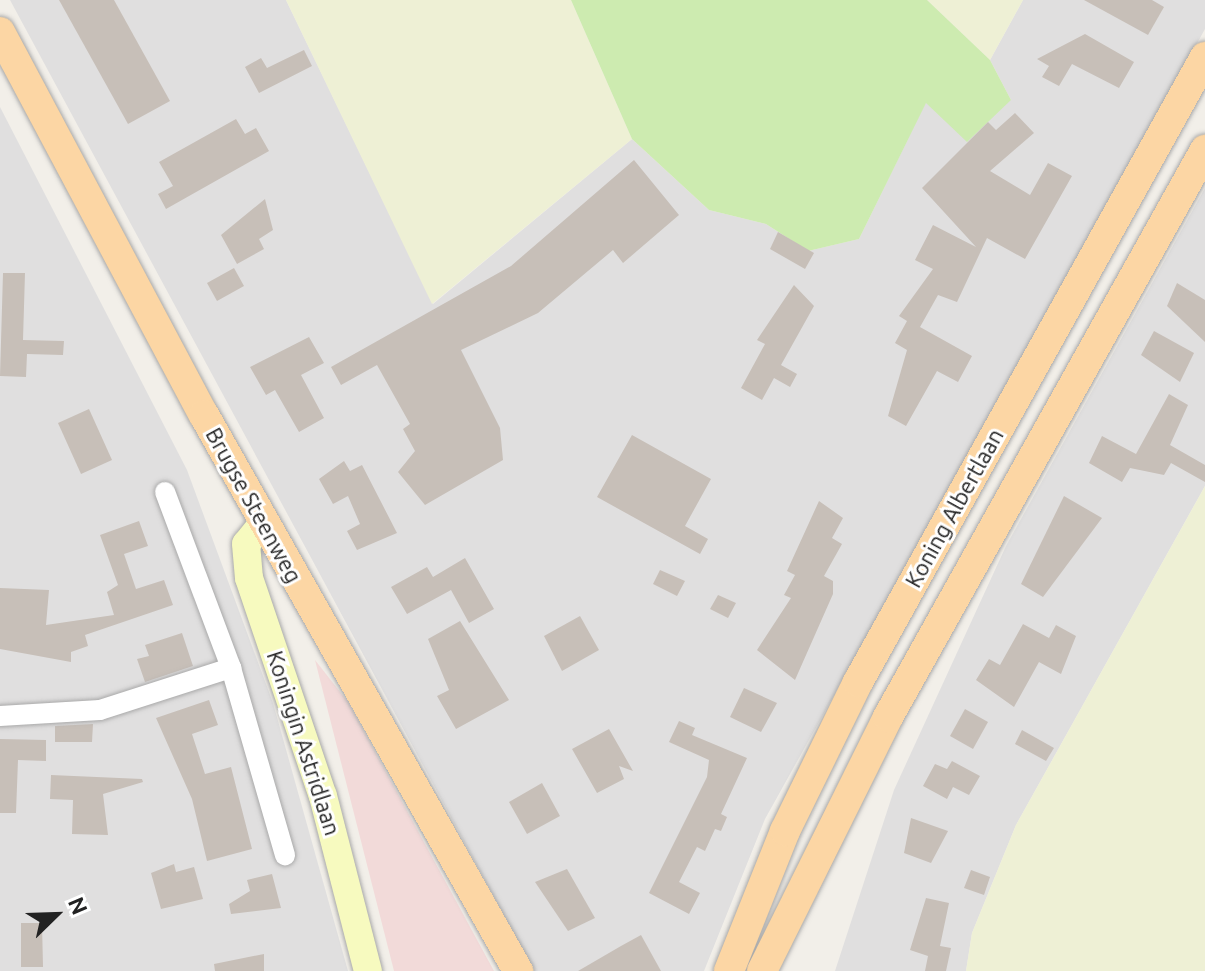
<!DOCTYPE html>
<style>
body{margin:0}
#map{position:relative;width:1205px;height:971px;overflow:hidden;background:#f2efe9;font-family:Ubuntu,sans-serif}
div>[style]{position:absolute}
.residential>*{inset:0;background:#e0dfdf}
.commercial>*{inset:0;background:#f2dad9}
.farmland>*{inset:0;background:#eef0d5}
.grass>*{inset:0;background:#cdebb0}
.building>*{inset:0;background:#c7bfb8}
.roads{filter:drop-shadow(0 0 2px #a9a9a9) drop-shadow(0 0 2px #a9a9a9)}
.minor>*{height:20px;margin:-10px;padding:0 10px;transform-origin:10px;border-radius:10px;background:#fff}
.secondary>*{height:28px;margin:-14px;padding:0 14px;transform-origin:14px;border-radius:14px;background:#f7fabf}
.primary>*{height:30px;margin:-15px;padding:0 15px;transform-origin:15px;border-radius:15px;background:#fcd6a4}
span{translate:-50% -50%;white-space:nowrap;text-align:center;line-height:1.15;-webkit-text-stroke:6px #fff;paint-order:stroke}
.street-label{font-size:22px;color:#222}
.north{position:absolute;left:16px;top:875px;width:80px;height:80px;-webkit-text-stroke:6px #fff;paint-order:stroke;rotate:67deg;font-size:22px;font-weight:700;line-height:32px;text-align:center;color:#222}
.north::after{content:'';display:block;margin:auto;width:28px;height:36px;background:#222;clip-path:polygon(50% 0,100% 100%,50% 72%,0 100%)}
</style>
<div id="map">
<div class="residential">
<div style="clip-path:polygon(10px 0,286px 0,433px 304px,632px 139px,709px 210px,766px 224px,808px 251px,859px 239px,926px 102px,1011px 100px,990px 60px,1023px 0,1205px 0,1205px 29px,765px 819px,704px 971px,534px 971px)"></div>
<div style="clip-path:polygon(0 107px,187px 470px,273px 703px,348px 971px,0 971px)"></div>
<div style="clip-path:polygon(1205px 188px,1205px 486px,1016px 825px,972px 933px,966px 971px,835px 971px,894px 790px,1006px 546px)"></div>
</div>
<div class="commercial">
<div style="clip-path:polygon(315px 660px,348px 702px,494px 971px,394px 971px)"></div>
</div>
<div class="farmland">
<div style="clip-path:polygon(286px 0,571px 0,632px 139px,432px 304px)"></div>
<div style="clip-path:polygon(927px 0,1023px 0,990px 60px)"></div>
<div style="clip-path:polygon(1205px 486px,1205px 971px,966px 971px,972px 933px,1016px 825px)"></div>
</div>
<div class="grass">
<div style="clip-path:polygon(571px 0,927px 0,990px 60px,1011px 100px,967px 142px,926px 103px,859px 239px,808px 251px,766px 224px,709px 210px,632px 139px)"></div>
</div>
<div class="building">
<div style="clip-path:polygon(59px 0,114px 0,170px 101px,128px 124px)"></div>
<div style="clip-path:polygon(1084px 0,1152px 0,1164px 7px,1148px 35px)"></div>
<div style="clip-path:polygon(1085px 34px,1134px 62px,1119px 88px,1072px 64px,1059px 86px,1042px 77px,1049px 66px,1037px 59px)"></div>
<div style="clip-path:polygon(304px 50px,312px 66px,259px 93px,245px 67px,261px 58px,267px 68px)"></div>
<div style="clip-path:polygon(1015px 113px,1034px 133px,990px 171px,1030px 195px,1048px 163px,1072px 176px,1025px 259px,987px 238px,957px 302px,938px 295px,920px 327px,972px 356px,958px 382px,937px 371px,906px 426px,888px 416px,907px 350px,895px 343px,907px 321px,899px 316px,933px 269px,915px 260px,933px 225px,976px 247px,922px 188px,988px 122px,996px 130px)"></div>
<div style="clip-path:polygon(236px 119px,245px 134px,256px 128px,269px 151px,166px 209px,158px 194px,173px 186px,159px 162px)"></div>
<div style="clip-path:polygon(634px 160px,679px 215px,623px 263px,613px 250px,538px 313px,461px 350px,500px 428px,503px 460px,425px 505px,398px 472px,415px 451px,403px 429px,410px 424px,377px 365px,341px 385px,331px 367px,511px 266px)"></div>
<div style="clip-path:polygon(265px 199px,273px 230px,259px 239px,264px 249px,237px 264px,221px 235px)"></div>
<div style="clip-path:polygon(778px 232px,814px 253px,805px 269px,770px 249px)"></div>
<div style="clip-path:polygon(234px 268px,244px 286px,217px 301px,207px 283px)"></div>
<div style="clip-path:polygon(3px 273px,25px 273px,23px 340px,64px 341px,63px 355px,27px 354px,26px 377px,0 376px)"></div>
<div style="clip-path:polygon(1177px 283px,1205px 300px,1205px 342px,1167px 306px)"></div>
<div style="clip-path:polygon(794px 285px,814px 306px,781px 365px,797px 374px,790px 387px,774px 378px,762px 400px,741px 388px,765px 344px,757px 340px)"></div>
<div style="clip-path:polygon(1154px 331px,1194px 353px,1180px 382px,1141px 355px)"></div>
<div style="clip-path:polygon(309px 337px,324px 363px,301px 375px,324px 418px,299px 432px,275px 390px,266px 395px,250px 367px)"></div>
<div style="clip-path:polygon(1169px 394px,1188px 405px,1170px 445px,1205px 465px,1205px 482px,1171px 463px,1164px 475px,1130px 468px,1122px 482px,1089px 463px,1102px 436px,1136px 454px)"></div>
<div style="clip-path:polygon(89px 409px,112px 460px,81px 474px,58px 423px)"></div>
<div style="clip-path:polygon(632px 435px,711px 479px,685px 526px,708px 539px,700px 554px,597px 497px)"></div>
<div style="clip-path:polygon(344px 461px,350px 471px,362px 465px,397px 533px,357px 550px,347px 531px,360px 524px,348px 496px,333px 504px,319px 479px)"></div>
<div style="clip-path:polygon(1064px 496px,1102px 518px,1043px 597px,1021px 584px)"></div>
<div style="clip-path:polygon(819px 501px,843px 518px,832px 538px,842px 544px,824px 576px,833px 581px,833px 594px,795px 680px,757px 650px,791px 598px,784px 595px,795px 575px,787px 571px)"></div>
<div style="clip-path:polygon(139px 521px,148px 546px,124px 554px,136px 589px,164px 580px,173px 605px,85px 635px,88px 646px,71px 652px,71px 662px,0 649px,0 588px,49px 590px,46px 625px,114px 615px,107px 592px,118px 585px,100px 535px)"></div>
<div style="clip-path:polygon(465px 558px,494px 609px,469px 623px,451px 590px,407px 614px,391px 587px,427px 567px,433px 577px)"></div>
<div style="clip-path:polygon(660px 570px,685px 581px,677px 596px,653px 584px)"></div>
<div style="clip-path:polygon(718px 595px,736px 603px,728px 618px,710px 609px)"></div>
<div style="clip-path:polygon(580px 616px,599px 650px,562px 671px,544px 636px)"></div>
<div style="clip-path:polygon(460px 621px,509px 700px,456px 729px,437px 696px,449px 690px,428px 639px)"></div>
<div style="clip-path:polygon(1023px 624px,1049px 638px,1056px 625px,1076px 636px,1061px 674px,1039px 662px,1014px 707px,976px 680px,989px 659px,1000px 665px)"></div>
<div style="clip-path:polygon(182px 633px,193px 666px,145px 682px,137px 659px,149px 656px,145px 645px)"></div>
<div style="clip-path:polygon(744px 688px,777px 703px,761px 732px,730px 717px)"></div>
<div style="clip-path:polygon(209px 700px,218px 725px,192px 734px,205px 774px,231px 767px,252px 849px,207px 861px,192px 799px,156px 718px)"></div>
<div style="clip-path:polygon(965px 709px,988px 722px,973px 749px,950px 736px)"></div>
<div style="clip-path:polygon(679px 721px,695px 728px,692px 735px,747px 758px,721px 814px,727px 817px,721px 831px,715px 829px,705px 851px,697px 847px,679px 882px,700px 893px,689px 914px,649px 893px,707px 777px,709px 760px,669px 742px)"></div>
<div style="clip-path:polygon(93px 724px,92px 742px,55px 742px,55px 726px)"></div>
<div style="clip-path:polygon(609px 729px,633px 771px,619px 766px,624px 779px,597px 793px,572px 749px)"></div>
<div style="clip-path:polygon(1022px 730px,1054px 748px,1046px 761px,1015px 744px)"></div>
<div style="clip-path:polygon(0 739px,46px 740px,46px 761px,18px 760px,16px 813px,0 813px)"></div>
<div style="clip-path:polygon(952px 761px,980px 776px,969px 795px,953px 787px,947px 799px,923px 786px,935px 764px,947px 769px)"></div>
<div style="clip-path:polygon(51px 775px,142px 779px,143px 782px,103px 794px,108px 835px,72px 834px,73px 800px,50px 799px)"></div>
<div style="clip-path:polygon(542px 783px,560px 816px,527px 834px,509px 802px)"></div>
<div style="clip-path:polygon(911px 818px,948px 831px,931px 863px,904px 853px)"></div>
<div style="clip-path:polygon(174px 864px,176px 872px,194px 867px,203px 899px,161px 909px,151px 873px)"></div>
<div style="clip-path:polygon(567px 869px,595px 918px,568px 931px,535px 882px)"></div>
<div style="clip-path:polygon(971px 870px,990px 877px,984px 895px,964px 888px)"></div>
<div style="clip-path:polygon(272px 874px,281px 908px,231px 914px,229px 904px,250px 891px,247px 880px)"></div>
<div style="clip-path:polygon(926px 898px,949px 903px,940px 946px,951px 948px,946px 971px,925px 971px,928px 956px,910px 950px)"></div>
<div style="clip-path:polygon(21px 923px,42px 923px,43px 967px,21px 967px)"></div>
<div style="clip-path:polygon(641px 935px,661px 971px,578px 971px,621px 946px)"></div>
<div style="clip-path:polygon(264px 954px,264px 971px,215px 971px,214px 964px)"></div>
</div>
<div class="roads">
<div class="minor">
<div style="left:165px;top:492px;width:188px;rotate:69.4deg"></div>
<div style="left:0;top:716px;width:100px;rotate:-3.4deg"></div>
<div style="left:100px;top:710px;width:138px;rotate:-17.8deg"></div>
<div style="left:231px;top:668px;width:195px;rotate:73.9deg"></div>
</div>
<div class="secondary">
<div style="left:264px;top:522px;width:28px;rotate:129deg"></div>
<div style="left:246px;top:544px;width:34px;rotate:85deg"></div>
<div style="left:249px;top:578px;width:230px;rotate:71.3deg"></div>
<div style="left:323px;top:796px;width:181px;rotate:75.6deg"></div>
</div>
<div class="primary">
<div style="left:0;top:32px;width:434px;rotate:62deg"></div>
<div style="left:204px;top:415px;width:639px;rotate:60.54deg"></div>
<div style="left:729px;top:971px;width:151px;rotate:-68.2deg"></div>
<div style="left:785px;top:831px;width:166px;rotate:-63.9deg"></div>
<div style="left:858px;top:682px;width:715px;rotate:-60.96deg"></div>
<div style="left:762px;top:971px;width:284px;rotate:-63.6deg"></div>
<div style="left:888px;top:717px;width:650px;rotate:-60.79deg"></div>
</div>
</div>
<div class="street-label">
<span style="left:254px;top:505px;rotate:61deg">Brugse Steenweg</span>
<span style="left:954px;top:508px;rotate:-61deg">Koning Albertlaan</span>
<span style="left:304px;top:743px;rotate:72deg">Koningin Astridlaan</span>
</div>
<div class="north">N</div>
</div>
